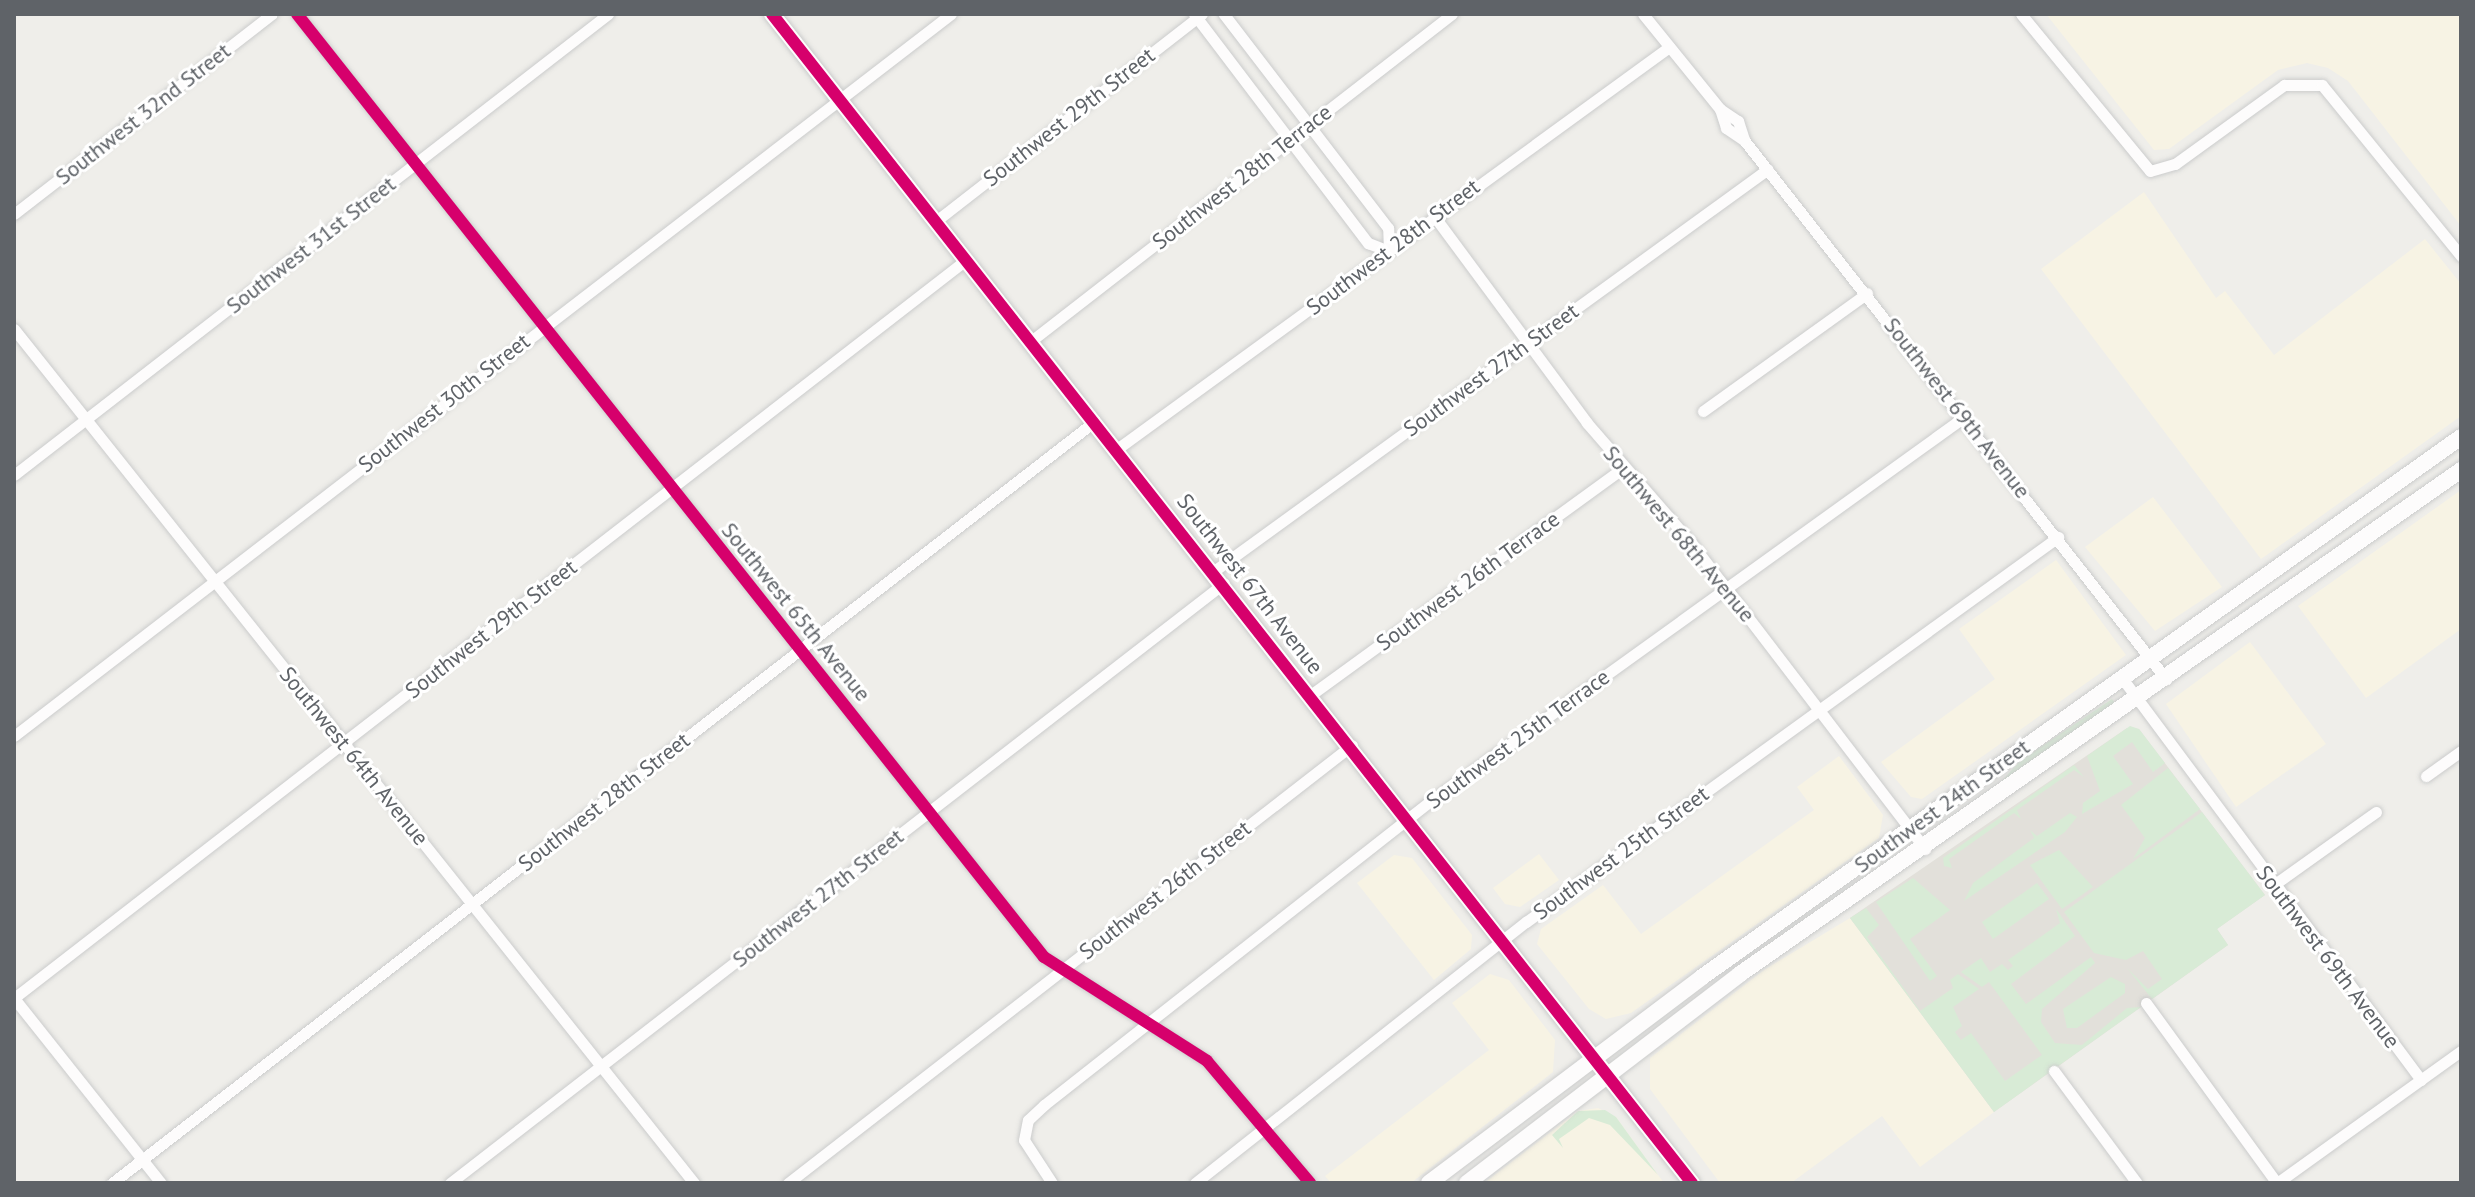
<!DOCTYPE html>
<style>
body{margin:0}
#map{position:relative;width:2475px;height:1197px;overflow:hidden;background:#efeeea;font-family:"PT Sans",sans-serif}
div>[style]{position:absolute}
.commercial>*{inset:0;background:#f7f3e4}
.education>*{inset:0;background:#e2e0da}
.green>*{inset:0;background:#d8ebd6}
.roads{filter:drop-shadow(0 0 2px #cbcccc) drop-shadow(0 0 2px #cbcccc)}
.minor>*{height:11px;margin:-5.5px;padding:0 5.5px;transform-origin:5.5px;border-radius:5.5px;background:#fdfcfc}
.secondary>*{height:16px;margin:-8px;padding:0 8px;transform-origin:8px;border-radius:8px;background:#fdfcfc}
.cycleway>*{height:12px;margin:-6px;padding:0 6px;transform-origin:6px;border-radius:6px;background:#d6006c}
span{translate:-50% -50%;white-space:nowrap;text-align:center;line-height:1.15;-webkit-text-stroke:6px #fff;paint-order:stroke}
.street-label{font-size:22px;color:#5f6368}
.frame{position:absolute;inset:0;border:16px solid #5f6368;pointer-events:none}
</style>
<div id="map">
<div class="commercial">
<div style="clip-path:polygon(2046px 14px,2461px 14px,2461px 226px,2348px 81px,2328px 68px,2307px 63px,2278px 70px,2169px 149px,2154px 150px)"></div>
<div style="clip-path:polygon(2144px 192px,2216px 298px,2225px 291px,2274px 355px,2425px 239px,2461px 284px,2461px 416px,2261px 559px,2041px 269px)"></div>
<div style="clip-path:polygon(2461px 490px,2461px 629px,2366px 698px,2298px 606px)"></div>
<div style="clip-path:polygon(2153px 497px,2222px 587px,2155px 631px,2085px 547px)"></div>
<div style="clip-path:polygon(2056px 560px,2126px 655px,1922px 799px,1911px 797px,1881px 762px,1995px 679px,1959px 629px)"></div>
<div style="clip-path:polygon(2250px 642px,2326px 744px,2236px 807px,2166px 704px)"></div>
<div style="clip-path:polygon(1839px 756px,1883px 815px,1879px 838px,1631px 1013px,1606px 1019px,1589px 1009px,1537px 944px,1541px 929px,1603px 885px,1641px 934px,1814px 810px,1797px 787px)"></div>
<div style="clip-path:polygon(1539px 854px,1559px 880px,1520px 907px,1505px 904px,1493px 888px)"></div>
<div style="clip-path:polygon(1394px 855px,1412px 858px,1472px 935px,1471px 949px,1434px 980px,1357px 883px)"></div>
<div style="clip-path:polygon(1850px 918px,1994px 1112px,1920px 1167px,1882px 1116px,1791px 1183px,1720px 1183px,1650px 1089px,1650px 1058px,1764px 970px)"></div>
<div style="clip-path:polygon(1490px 974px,1509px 980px,1555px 1040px,1553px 1072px,1411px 1183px,1331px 1183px,1325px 1176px,1489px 1050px,1452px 1003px)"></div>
<div style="clip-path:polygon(1598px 1108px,1616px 1117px,1664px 1183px,1484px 1183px,1578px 1111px)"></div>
</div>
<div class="education">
<div style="clip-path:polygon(2127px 728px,2139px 729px,2265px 895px,2217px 929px,2228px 945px,1994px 1112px,1850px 918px)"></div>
</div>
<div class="green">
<div style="clip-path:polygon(2112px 699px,2115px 703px,1988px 796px,2021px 760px)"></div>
<div style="clip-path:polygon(2130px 726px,2139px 729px,2165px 763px,2153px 772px,2132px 742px,2113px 756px,2133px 784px,2082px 814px,2083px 803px,2100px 791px,2087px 756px)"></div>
<div style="clip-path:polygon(2074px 765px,2084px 777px,2074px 770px,2017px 810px,2021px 819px,2014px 813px,1949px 859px,1952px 868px,1944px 866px,1943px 858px)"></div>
<div style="clip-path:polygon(2168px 768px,2200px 809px,2133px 859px,2145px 838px,2121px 805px)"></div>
<div style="clip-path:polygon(2202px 812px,2265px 895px,2217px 929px,2228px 945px,2152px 999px,2127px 968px,2148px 989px,2162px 979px,2143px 951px,2126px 960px,2094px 953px,2064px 912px)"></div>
<div style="clip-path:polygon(2070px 813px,2077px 817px,2065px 832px,1964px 901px,1973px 883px,2034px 838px,2030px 830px,2037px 836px)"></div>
<div style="clip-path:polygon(2059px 850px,2093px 887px,2062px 909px,2030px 865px)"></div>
<div style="clip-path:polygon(1913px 878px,1950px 910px,1910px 939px,1937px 976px,1930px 981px,1876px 902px)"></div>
<div style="clip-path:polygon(2037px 883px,2049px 899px,1993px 939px,1982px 922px)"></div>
<div style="clip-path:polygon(1866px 908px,1879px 925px,1867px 937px,1920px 1011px,1953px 988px,1950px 980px,1958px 974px,1979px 989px,1953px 1007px,1962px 1026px,1955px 1032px,1961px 1040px,1971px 1033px,2005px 1081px,2042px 1055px,1989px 982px,1982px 987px,1961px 972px,1981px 958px,1990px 972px,2002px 964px,2008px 970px,2013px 966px,2008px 960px,2060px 923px,2056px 909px,2075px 936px,2011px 984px,2026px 1004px,2091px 957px,2095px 963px,2042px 1009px,2041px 1022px,2055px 1043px,2082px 1045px,2127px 1008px,2141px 1007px,1994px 1112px,1850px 918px)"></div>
<div style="clip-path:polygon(2111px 977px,2125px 984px,2125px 993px,2077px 1028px,2067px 1028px,2063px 1009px)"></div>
<div style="clip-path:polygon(1605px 1110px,1616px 1117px,1658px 1175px,1610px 1125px,1589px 1118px,1559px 1139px,1563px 1148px,1552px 1135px,1578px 1111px)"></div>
</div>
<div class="roads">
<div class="minor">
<div style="left:297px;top:14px;width:1203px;rotate:51.62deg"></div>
<div style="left:1044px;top:957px;width:193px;rotate:32.5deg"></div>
<div style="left:1207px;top:1061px;width:160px;rotate:49.8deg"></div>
<div style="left:1194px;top:14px;width:288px;rotate:52.8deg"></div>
<div style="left:1368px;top:243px;width:22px;rotate:21deg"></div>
<div style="left:1389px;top:251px;width:23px;rotate:-92deg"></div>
<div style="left:1388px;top:228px;width:270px;rotate:-127.5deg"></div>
<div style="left:1643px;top:14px;width:122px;rotate:51deg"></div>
<div style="left:1720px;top:109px;width:22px;rotate:34deg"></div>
<div style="left:1738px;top:121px;width:20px;rotate:72deg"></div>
<div style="left:1744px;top:140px;width:685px;rotate:51.94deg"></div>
<div style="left:2021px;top:14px;width:203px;rotate:50.6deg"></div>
<div style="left:2150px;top:171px;width:26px;rotate:-16deg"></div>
<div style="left:2175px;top:164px;width:135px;rotate:-35.9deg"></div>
<div style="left:2284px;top:85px;width:38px"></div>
<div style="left:2322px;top:85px;width:220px;rotate:50.9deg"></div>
<div style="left:1720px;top:109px;width:20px;rotate:72deg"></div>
<div style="left:1726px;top:128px;width:22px;rotate:34deg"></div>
<div style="left:14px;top:214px;width:326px;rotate:-37.8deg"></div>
<div style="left:1434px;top:216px;width:257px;rotate:53.5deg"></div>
<div style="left:1587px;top:423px;width:160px;rotate:49deg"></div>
<div style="left:1692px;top:544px;width:384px;rotate:52.6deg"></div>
<div style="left:936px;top:221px;width:337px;rotate:-37.9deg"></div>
<div style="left:14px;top:329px;width:1092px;rotate:51.47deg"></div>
<div style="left:1031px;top:341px;width:533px;rotate:-37.84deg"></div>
<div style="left:1703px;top:411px;width:202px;rotate:-35.7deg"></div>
<div style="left:1117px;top:449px;width:683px;rotate:-36.06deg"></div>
<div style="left:14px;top:475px;width:752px;rotate:-37.81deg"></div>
<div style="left:1214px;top:571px;width:684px;rotate:-35.97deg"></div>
<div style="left:2122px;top:678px;width:501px;rotate:53.36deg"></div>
<div style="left:1312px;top:694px;width:384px;rotate:-36deg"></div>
<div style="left:14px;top:736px;width:1183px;rotate:-37.62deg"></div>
<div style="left:2426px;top:776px;width:43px;rotate:-35.5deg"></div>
<div style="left:2275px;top:884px;width:124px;rotate:-35.5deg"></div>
<div style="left:2146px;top:1003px;width:223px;rotate:54deg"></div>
<div style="left:2054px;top:1071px;width:139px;rotate:53.5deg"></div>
<div style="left:112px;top:1183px;width:1244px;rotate:-37.78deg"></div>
<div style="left:161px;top:1183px;width:236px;rotate:-128.5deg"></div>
<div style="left:14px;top:998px;width:1206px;rotate:-37.79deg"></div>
<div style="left:450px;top:1183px;width:979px;rotate:-37.78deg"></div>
<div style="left:788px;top:1183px;width:714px;rotate:-37.83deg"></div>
<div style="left:1052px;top:1183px;width:51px;rotate:-123.1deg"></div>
<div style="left:1024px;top:1140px;width:20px;rotate:-79deg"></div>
<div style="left:1028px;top:1120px;width:22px;rotate:-43deg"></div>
<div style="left:1044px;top:1105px;width:492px;rotate:-38.2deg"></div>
<div style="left:1431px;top:801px;width:657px;rotate:-35.77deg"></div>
<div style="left:1195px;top:1183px;width:422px;rotate:-38.3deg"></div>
<div style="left:1526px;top:922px;width:657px;rotate:-35.89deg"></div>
<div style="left:2277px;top:1183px;width:226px;rotate:-35.7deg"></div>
</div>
<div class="secondary">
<div style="left:772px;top:14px;width:1488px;rotate:51.8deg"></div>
<div style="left:1429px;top:1183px;width:342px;rotate:-37deg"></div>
<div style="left:1702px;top:977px;width:931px;rotate:-35.43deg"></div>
<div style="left:1467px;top:1183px;width:344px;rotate:-37.4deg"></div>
<div style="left:1740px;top:974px;width:880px;rotate:-34.95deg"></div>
</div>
</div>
<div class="cycleway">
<div style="left:297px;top:14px;width:1203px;rotate:51.62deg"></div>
<div style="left:1044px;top:957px;width:193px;rotate:32.5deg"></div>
<div style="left:1207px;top:1061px;width:160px;rotate:49.8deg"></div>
<div style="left:772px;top:14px;width:1488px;rotate:51.8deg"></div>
</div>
<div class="street-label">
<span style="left:143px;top:114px;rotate:-38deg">Southwest 32nd Street</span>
<span style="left:1069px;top:117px;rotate:-38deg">Southwest 29th Street</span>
<span style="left:1242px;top:177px;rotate:-38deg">Southwest 28th Terrace</span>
<span style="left:311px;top:245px;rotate:-38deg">Southwest 31st Street</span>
<span style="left:1393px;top:247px;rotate:-37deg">Southwest 28th Street</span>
<span style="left:1491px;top:370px;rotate:-36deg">Southwest 27th Street</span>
<span style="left:444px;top:403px;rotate:-38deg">Southwest 30th Street</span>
<span style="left:1957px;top:408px;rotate:52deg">Southwest 69th Avenue</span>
<span style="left:1679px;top:534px;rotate:50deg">Southwest 68th Avenue</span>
<span style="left:1468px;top:581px;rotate:-36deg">Southwest 26th Terrace</span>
<span style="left:1250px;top:584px;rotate:52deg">Southwest 67th Avenue</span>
<span style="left:796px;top:612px;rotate:51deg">Southwest 65th Avenue</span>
<span style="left:491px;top:629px;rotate:-38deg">Southwest 29th Street</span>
<span style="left:1518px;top:739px;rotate:-36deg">Southwest 25th Terrace</span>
<span style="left:354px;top:756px;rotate:51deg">Southwest 64th Avenue</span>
<span style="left:604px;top:802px;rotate:-38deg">Southwest 28th Street</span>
<span style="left:1942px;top:806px;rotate:-36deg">Southwest 24th Street</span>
<span style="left:1621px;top:853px;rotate:-36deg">Southwest 25th Street</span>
<span style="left:1165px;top:890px;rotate:-38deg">Southwest 26th Street</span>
<span style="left:818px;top:898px;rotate:-38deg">Southwest 27th Street</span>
<span style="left:2328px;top:957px;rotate:53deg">Southwest 69th Avenue</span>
</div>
<div class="frame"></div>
</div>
